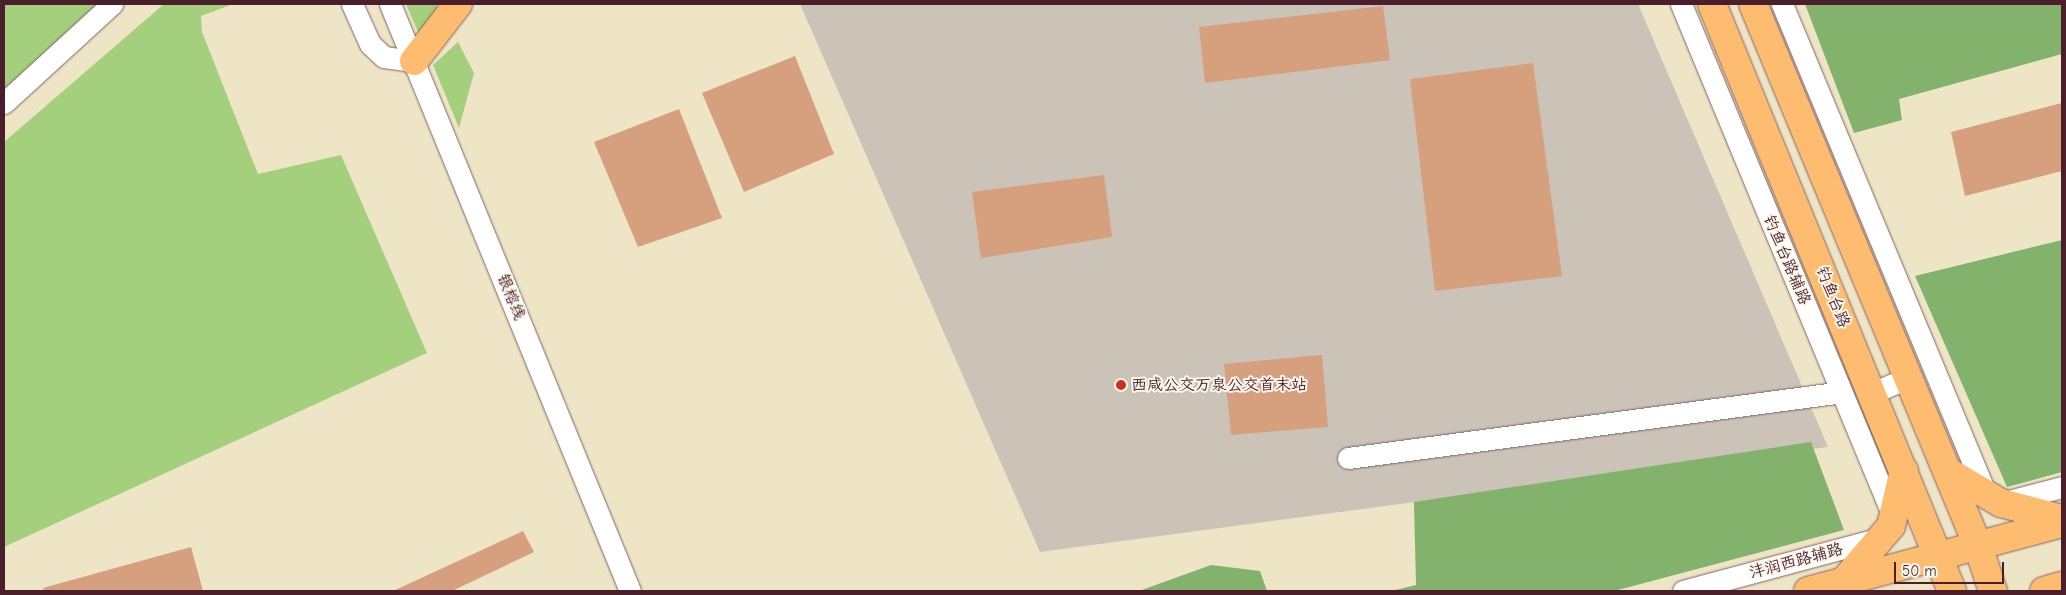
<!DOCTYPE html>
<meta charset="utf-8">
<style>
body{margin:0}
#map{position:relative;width:2066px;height:595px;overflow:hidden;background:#eee5c7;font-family:"Comic Neue","LXGW WenKai TC",sans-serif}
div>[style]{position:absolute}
.industrial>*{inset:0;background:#cbc3b8}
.green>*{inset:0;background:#a4d07d}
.forest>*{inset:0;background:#83b26c}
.building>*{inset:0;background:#d69f7e}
.roads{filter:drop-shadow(0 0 1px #836462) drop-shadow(0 0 1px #836462)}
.minor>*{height:21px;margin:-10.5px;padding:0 10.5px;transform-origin:10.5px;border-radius:10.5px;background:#fff}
.major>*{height:28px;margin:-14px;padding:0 14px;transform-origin:14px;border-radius:14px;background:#fdbc70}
.dots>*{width:14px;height:14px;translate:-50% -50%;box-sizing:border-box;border:2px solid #fbf7ec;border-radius:50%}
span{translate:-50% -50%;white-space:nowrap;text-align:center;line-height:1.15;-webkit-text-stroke:4px #fbf7ec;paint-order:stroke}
.street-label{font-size:16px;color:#4a1f2b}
.poi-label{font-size:16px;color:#4a1f2b}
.left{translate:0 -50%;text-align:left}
.frame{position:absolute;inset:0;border:5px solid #4a1f2b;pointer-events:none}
.scale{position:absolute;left:1894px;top:562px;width:110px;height:22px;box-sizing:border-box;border:2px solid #4a1f2b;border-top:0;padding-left:6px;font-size:15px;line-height:18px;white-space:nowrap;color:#4a1f2b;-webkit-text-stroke:4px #fbf7ec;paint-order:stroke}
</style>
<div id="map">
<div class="industrial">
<div style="clip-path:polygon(800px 4px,1638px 4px,1828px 447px,1040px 552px)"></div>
</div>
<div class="green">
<div style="clip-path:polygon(4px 4px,112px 4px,4px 102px)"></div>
<div style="clip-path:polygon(164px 4px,233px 4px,201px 16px,202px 32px,258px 174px,341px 155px,427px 353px,4px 547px,4px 142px)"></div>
<div style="clip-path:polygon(406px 4px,436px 4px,445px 24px,424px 46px)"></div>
<div style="clip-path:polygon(458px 42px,474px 73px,459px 128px,433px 65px)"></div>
</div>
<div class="forest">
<div style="clip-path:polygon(1805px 4px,2062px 4px,2062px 54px,1899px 99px,1902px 120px,1854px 133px)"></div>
<div style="clip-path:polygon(2062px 240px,2062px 472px,2007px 487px,1915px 276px)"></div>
<div style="clip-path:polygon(1811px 442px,1844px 530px,1614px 591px,1391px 591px,1416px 585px,1414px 502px)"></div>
<div style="clip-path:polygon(1211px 565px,1260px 571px,1267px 591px,1139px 591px)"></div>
</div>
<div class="building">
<div style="clip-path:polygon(1383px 6px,1390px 60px,1205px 83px,1199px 27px)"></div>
<div style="clip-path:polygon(795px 56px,834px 154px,744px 192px,702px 93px)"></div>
<div style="clip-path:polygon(1533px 63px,1562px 276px,1435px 291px,1410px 79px)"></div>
<div style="clip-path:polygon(2062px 103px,2062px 171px,1965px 196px,1951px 132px)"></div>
<div style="clip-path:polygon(679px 109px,722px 218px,638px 247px,594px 142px)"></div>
<div style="clip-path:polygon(1104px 175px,1112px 237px,981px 258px,972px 192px)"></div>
<div style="clip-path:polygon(1322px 355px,1328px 427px,1231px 435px,1224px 364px)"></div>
<div style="clip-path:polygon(523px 531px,534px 552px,452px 591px,393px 591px)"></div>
<div style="clip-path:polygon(191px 547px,203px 591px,44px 591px,43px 588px)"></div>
</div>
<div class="roads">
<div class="minor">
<div style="left:352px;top:4px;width:44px;rotate:65.8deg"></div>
<div style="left:370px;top:44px;width:19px;rotate:43deg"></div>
<div style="left:384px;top:57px;width:30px;rotate:8deg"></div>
<div style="left:390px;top:4px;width:634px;rotate:67.76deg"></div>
<div style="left:1681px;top:4px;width:554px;rotate:67.51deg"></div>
<div style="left:1782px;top:4px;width:531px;rotate:67.4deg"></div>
<div style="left:4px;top:103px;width:147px;rotate:-42.5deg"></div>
<div style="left:1872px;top:393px;width:39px;rotate:-23deg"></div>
<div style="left:1348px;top:458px;width:498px;rotate:-7.6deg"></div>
<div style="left:2001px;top:503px;width:63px;rotate:-14.7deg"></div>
<div style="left:1683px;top:591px;width:205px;rotate:-15deg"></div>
</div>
<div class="major">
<div style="left:1712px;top:4px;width:634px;rotate:67.76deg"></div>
<div style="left:1753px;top:4px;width:587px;rotate:67.46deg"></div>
<div style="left:1978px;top:546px;width:47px;rotate:71.6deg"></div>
<div style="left:414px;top:61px;width:72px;rotate:-52.3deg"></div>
<div style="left:1947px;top:471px;width:63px;rotate:30.7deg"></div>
<div style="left:2001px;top:503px;width:63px;rotate:14.7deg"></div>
<div style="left:1844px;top:581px;width:72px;rotate:-49.5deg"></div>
<div style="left:1891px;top:526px;width:57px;rotate:-76.9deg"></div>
<div style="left:1808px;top:591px;width:263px;rotate:-15deg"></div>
<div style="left:2044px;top:591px;width:19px;rotate:-16deg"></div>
</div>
</div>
<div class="dots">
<div style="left:1121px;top:385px;background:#c8321e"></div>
</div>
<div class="street-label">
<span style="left:1787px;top:260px;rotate:67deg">钓鱼台路辅路</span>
<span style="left:511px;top:297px;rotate:68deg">银榕线</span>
<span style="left:1833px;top:297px;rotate:68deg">钓鱼台路</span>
<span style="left:1796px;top:561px;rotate:-15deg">沣润西路辅路</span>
</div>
<div class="poi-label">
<span class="left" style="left:1131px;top:385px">西咸公交万泉公交首末站</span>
</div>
<div class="frame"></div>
<div class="scale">50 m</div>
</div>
